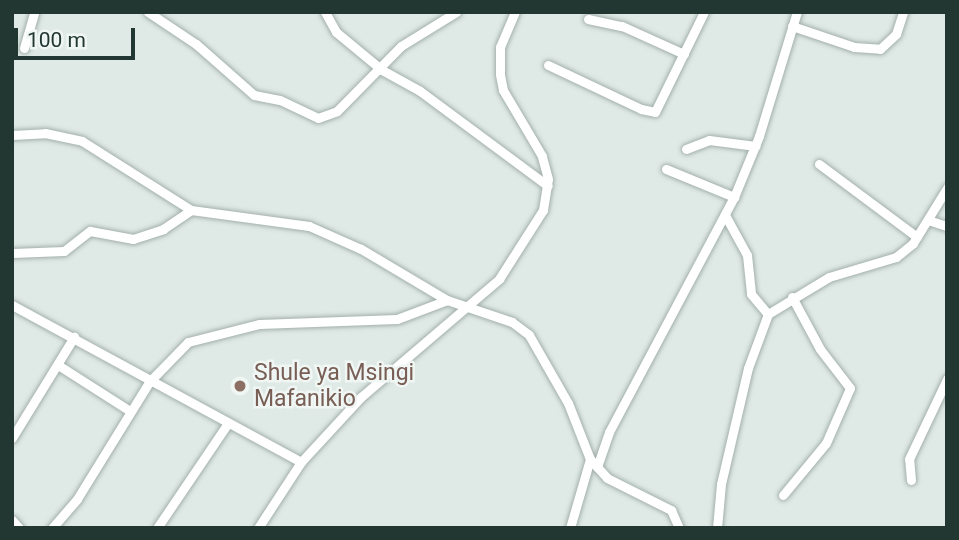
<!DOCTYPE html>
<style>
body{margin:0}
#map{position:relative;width:959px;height:540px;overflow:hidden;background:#dfe9e5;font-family:Roboto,sans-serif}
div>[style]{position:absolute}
.roads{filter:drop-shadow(0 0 2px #a3b0ac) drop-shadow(0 0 2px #a3b0ac)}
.street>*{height:9px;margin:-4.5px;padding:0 4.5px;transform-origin:4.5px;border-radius:4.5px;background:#fff}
.dots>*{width:19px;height:19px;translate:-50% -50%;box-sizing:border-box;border:4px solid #eff6f3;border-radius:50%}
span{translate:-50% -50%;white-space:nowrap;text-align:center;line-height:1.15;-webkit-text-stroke:5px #eff6f3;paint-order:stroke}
.education-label{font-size:23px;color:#785e54}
.left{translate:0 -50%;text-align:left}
.frame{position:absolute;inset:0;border:14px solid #223732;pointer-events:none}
.scale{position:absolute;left:14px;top:28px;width:121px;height:32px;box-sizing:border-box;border:4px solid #223732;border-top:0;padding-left:9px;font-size:21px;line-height:24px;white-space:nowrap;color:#223732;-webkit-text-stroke:5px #eff6f3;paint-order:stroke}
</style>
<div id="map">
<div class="roads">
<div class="street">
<div style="left:148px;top:12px;width:58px;rotate:33.7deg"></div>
<div style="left:196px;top:44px;width:77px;rotate:41.3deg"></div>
<div style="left:254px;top:95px;width:26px;rotate:11deg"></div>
<div style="left:280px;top:100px;width:42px;rotate:25.3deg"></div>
<div style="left:318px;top:118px;width:20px;rotate:-20deg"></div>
<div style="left:337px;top:111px;width:91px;rotate:-45.4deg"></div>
<div style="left:401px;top:46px;width:65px;rotate:-31.7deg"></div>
<div style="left:325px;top:12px;width:23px;rotate:61deg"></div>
<div style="left:336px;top:32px;width:60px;rotate:39.6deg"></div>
<div style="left:382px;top:70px;width:43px;rotate:28.9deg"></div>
<div style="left:420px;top:91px;width:159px;rotate:36.6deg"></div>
<div style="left:588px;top:19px;width:35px;rotate:12deg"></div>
<div style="left:622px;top:26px;width:68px;rotate:24.3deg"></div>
<div style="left:792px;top:26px;width:65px;rotate:18.7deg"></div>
<div style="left:854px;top:47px;width:26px;rotate:4deg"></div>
<div style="left:880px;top:49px;width:22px;rotate:-43deg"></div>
<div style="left:896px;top:34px;width:23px;rotate:-72deg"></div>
<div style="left:24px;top:48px;width:37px;rotate:-74deg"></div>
<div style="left:548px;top:65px;width:103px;rotate:25.3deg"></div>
<div style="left:641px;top:109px;width:14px;rotate:12deg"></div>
<div style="left:655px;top:112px;width:111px;rotate:-63.9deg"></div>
<div style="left:12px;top:135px;width:33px;rotate:-3deg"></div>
<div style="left:45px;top:133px;width:38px;rotate:12deg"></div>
<div style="left:82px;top:141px;width:129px;rotate:32.3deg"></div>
<div style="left:191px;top:210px;width:119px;rotate:7.7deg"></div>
<div style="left:309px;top:226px;width:57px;rotate:23.9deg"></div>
<div style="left:361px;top:249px;width:100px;rotate:30.7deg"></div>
<div style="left:686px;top:149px;width:25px;rotate:-21deg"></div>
<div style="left:709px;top:140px;width:47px;rotate:7.3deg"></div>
<div style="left:819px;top:164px;width:122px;rotate:36.7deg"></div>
<div style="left:666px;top:169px;width:74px;rotate:22.4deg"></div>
<div style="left:725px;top:215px;width:46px;rotate:61.2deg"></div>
<div style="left:747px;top:255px;width:39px;rotate:84deg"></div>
<div style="left:751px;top:294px;width:26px;rotate:50deg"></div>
<div style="left:928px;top:220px;width:20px;rotate:18deg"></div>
<div style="left:12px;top:253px;width:52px;rotate:-2.2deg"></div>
<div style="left:64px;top:251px;width:33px;rotate:-38deg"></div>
<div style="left:90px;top:231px;width:44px;rotate:10.5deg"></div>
<div style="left:133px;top:239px;width:32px;rotate:-18deg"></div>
<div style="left:163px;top:229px;width:34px;rotate:-34deg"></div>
<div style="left:12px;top:305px;width:329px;rotate:28.5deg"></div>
<div style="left:58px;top:365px;width:85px;rotate:32.6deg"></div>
<div style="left:12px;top:438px;width:119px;rotate:-58.5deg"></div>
<div style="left:597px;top:467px;width:37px;rotate:-71deg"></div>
<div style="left:609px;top:432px;width:266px;rotate:-62deg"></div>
<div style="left:734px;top:197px;width:66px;rotate:-67.7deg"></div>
<div style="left:759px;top:136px;width:130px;rotate:-73deg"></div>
<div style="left:911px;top:480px;width:21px;rotate:-95deg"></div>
<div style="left:909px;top:459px;width:89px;rotate:-64.6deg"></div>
<div style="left:783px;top:495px;width:67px;rotate:-50.4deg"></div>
<div style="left:826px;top:443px;width:60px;rotate:-66.4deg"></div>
<div style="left:850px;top:388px;width:49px;rotate:-127.6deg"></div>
<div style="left:820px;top:349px;width:59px;rotate:-118.3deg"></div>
<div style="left:12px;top:520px;width:11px;rotate:49deg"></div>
<div style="left:52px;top:528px;width:38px;rotate:-49deg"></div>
<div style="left:77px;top:499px;width:139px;rotate:-58.3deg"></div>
<div style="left:150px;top:381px;width:54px;rotate:-45.7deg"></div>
<div style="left:188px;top:342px;width:73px;rotate:-14.2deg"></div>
<div style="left:259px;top:324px;width:138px;rotate:-2.1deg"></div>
<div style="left:397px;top:319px;width:53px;rotate:-20.8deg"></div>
<div style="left:447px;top:300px;width:69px;rotate:18.7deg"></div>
<div style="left:512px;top:322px;width:21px;rotate:37deg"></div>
<div style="left:529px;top:335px;width:78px;rotate:60.2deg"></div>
<div style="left:568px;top:403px;width:60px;rotate:68.6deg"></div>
<div style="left:590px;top:459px;width:25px;rotate:48deg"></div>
<div style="left:607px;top:478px;width:72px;rotate:26.6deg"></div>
<div style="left:671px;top:510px;width:20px;rotate:66deg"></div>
<div style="left:157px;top:528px;width:127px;rotate:-55.9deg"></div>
<div style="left:258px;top:528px;width:79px;rotate:-56.9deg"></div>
<div style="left:301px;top:462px;width:88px;rotate:-47.3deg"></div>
<div style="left:361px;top:397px;width:182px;rotate:-40.5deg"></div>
<div style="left:499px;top:279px;width:82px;rotate:-57.5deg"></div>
<div style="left:543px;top:210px;width:31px;rotate:-81deg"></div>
<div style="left:548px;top:179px;width:24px;rotate:-105deg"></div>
<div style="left:542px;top:156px;width:77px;rotate:-120.6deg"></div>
<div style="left:503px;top:90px;width:16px;rotate:-101deg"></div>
<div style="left:500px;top:74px;width:27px;rotate:-90deg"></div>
<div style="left:500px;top:47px;width:38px;rotate:-67deg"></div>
<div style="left:570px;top:528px;width:72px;rotate:-73.8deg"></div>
<div style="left:717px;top:528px;width:44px;rotate:-84.8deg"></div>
<div style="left:721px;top:484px;width:119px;rotate:-76.9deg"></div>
<div style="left:748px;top:368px;width:58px;rotate:-69.7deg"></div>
<div style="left:768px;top:314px;width:71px;rotate:-31.2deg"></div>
<div style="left:829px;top:277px;width:70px;rotate:-16.6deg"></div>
<div style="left:896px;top:257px;width:22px;rotate:-39deg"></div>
<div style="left:913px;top:243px;width:65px;rotate:-58.3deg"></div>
</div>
</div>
<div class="dots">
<div style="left:240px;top:386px;background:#8d6e63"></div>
</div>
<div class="education-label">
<span class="left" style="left:254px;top:386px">Shule ya Msingi<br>Mafanikio</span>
</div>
<div class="frame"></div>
<div class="scale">100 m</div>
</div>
